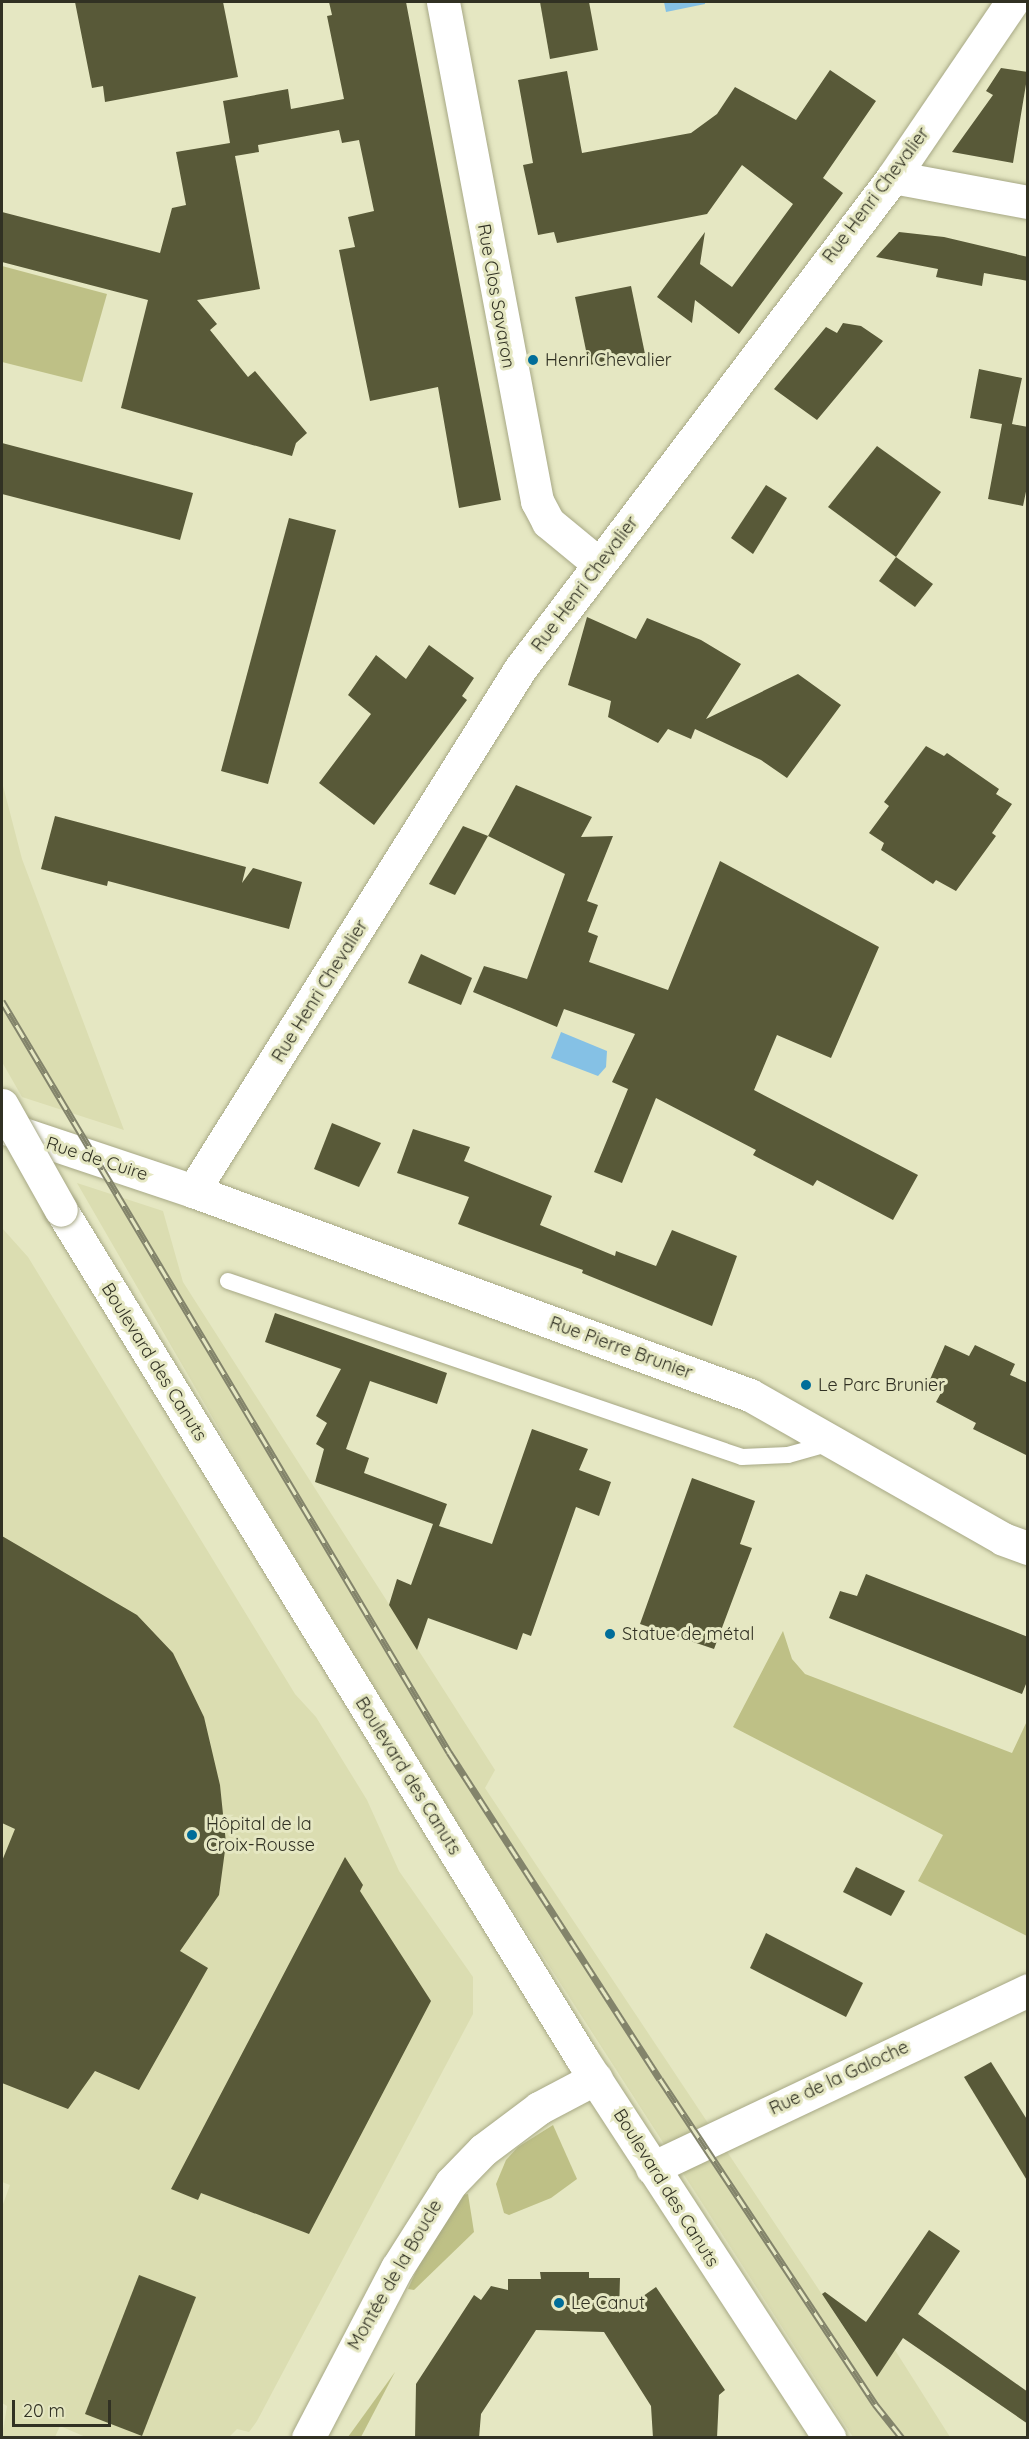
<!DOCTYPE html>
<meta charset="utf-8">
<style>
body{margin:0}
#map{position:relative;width:1029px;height:2439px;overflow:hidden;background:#e5e7c2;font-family:Quicksand,sans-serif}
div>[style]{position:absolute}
.built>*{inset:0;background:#dbddb1}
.green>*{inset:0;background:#bec086}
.water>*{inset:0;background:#85c1e5}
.building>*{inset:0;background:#585938}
.roads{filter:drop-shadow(0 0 2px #a7a885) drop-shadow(0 0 2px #a7a885)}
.service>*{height:16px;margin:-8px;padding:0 8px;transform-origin:8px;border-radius:8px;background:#fff}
.minor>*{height:33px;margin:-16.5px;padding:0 16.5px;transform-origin:16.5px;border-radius:16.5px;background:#fff}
.secondary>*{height:33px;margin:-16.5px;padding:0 16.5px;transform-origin:16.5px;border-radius:16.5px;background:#fff}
.rail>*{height:7px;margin-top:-3.5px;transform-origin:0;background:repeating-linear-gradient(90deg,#e5e7c2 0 14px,#83846b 0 28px);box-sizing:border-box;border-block:2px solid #83846b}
.bridges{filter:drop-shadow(0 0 2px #a7a885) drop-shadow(0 0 2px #a7a885)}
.secondary-bridge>*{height:33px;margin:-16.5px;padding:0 16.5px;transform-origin:16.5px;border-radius:16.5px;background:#fff}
.dots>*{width:16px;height:16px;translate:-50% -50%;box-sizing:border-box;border:3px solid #e5e7c2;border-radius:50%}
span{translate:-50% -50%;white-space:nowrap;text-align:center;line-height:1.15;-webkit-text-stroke:6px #e5e7c2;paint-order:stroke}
.street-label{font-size:18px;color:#313123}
.poi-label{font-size:18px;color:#313123}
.left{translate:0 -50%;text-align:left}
.frame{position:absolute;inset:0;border:3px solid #313123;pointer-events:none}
.scale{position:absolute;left:12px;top:2400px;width:99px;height:27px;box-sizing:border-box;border:3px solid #313123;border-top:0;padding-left:8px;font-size:18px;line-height:21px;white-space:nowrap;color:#313123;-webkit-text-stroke:4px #e5e7c2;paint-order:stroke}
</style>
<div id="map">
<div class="built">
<div style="clip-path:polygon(2px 782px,22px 859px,124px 1130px,22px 1097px,2px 1062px)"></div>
<div style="clip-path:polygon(77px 1183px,163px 1211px,183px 1282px,495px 1770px,485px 1788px,877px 2377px,895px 2350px,950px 2437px,853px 2437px,359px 1671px)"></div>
<div style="clip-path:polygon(2px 1228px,28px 1257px,295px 1694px,316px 1717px,367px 1800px,399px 1871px,473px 1977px,473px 2014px,257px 2421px,249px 2432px,237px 2429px,228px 2438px,88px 2438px,60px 2426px,55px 2437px,2px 2437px,7px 2406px,2px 2403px,2px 2207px,10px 2185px,2px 2182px)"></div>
</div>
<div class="green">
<div style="clip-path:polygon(2px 266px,107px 294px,82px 382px,2px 362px)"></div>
<div style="clip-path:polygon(783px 1631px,792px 1659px,805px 1674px,1012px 1753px,1027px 1721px,1027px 1936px,918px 1881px,943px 1835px,733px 1727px)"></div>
<div style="clip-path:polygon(553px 2125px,577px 2179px,551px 2198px,509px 2215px,504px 2213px,496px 2184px,506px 2160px,518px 2147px)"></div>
<div style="clip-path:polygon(468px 2194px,474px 2232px,414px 2290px,408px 2289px,427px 2247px,463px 2195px)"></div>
<div style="clip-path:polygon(395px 2372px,361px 2437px,348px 2437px)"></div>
</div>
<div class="water">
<div style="clip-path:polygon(664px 2px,705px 2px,705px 4px,666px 12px)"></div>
<div style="clip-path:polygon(561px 1032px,607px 1051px,606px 1067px,598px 1076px,551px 1058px)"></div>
</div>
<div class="building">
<div style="clip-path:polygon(75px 2px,223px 2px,238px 77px,105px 102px,103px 86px,92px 88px)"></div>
<div style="clip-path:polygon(329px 2px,406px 2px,501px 500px,459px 508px,438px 387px,370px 401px,339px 250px,355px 247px,348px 217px,374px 211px,359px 140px,342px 143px,339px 130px,258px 145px,259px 152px,235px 156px,260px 289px,197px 300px,217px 324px,210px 330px,248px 377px,255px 371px,307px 433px,296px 443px,292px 456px,121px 408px,148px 300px,2px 262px,2px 212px,160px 253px,172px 208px,186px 205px,176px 152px,230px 143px,223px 101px,288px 89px,291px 109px,344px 99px,327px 16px,332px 15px)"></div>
<div style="clip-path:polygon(540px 2px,589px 2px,598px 50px,550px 59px)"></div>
<div style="clip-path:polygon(1001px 68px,1028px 72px,1013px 163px,952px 152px,993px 95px,986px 91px)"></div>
<div style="clip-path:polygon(830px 70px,876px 101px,823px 178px,843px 193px,739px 334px,695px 300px,692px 323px,657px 297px,705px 232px,700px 264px,732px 287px,793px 204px,742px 165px,707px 214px,557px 243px,554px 232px,538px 235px,523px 165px,533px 163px,518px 80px,567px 71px,582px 153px,691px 133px,717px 114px,735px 87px,796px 120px)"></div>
<div style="clip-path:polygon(899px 232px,944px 237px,1028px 257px,1028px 281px,984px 273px,982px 286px,936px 277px,938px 269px,876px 257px)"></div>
<div style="clip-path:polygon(631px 286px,645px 354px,589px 365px,575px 297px)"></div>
<div style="clip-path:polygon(843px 323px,861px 326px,883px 341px,817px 420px,774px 389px,826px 327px,837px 333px)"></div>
<div style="clip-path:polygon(979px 369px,1022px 378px,1012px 424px,1028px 427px,1028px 482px,1023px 506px,988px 499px,1002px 424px,970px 418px)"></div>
<div style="clip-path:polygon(2px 443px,193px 493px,180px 540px,2px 494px)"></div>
<div style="clip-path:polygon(877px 446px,941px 492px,896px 557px,828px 507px)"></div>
<div style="clip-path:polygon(766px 485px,787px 498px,753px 554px,731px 538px)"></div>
<div style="clip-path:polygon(289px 518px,336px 530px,268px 784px,221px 771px)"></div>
<div style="clip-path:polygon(896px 557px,933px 584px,915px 607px,879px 581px)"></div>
<div style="clip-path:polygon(587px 617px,636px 639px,647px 618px,701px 640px,741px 664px,706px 719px,798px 674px,841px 705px,787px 778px,761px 760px,695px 729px,691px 739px,668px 729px,658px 743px,608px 717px,611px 701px,568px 685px)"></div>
<div style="clip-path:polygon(429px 645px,474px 678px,462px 696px,467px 700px,374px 825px,319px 783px,371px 714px,348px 695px,376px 655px,406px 679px)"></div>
<div style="clip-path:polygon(926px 746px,944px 756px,947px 753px,999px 789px,996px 794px,1012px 804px,992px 833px,996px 836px,956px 891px,936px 880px,933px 884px,881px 850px,884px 843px,869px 833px,889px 806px,884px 802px)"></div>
<div style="clip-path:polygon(516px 785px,592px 817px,581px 837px,613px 836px,587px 901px,598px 905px,588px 932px,598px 936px,589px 962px,668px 990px,720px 861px,879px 947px,831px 1058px,777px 1035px,754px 1090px,918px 1175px,893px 1220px,817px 1180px,813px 1186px,753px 1155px,756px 1150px,656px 1098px,622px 1183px,594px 1172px,628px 1089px,612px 1082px,635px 1034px,564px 1009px,557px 1027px,473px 992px,484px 966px,527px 979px,565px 874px,488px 836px)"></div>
<div style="clip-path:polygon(55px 816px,246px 867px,242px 883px,253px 868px,302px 882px,289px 929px,108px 881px,107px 886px,41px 869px)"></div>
<div style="clip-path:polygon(463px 826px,488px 836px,455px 895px,429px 884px)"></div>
<div style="clip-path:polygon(421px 954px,472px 978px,461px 1005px,408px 983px)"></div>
<div style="clip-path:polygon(332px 1123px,381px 1143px,359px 1187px,314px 1169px)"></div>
<div style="clip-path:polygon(413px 1129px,470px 1147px,464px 1161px,552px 1196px,540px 1225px,615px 1256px,616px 1251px,656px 1266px,672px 1230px,737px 1256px,712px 1326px,582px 1273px,583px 1270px,458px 1224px,469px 1197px,397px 1173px)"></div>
<div style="clip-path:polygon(275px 1313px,447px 1373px,437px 1404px,370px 1381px,346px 1449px,369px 1458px,364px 1473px,447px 1504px,439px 1526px,492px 1544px,532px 1429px,588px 1449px,579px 1470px,611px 1482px,599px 1516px,576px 1507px,531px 1636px,523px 1633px,517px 1650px,428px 1618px,417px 1650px,389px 1605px,397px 1579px,411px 1585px,433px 1524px,315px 1482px,324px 1449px,316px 1444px,327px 1423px,316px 1416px,341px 1369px,265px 1342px)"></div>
<div style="clip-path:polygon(945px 1345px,969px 1356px,975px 1345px,1015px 1364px,1010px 1375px,1028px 1383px,1028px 1456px,973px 1429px,976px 1423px,936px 1402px,942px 1391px,928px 1384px)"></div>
<div style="clip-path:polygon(692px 1478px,755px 1501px,740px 1544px,752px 1548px,714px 1649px,640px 1624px)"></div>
<div style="clip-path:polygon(2px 1536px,137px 1615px,173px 1653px,204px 1717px,220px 1785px,226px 1843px,219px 1895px,180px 1951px,208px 1968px,139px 2090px,95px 2071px,68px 2109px,2px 2083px,2px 1861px,15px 1829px,2px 1823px)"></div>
<div style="clip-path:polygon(866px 1574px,1028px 1637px,1028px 1679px,1022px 1694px,829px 1618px,840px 1591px,857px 1596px)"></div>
<div style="clip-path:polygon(345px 1857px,363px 1885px,360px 1891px,431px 2001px,309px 2234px,201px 2193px,198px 2200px,171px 2189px)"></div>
<div style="clip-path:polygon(856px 1867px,905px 1891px,891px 1916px,843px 1892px)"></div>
<div style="clip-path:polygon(766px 1933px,863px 1983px,846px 2017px,750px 1968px)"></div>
<div style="clip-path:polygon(991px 2062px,1028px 2121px,1028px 2182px,964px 2077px)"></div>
<div style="clip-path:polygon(929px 2230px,960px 2251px,918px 2314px,1028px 2392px,1028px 2424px,903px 2338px,877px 2377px,822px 2294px,825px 2292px,866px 2322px)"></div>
<div style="clip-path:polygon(540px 2272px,589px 2272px,589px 2278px,620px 2278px,619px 2313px,656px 2287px,725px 2390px,719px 2395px,717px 2438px,653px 2438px,651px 2406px,604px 2332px,536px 2330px,481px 2414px,479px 2438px,415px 2438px,416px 2384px,474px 2295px,481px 2300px,491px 2286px,508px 2290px,508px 2279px,541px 2279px)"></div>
<div style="clip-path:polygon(139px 2275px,196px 2297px,142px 2436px,85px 2414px)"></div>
</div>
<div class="roads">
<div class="service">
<div style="left:228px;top:1281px;width:543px;rotate:18.9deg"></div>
<div style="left:742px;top:1457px;width:46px;rotate:-2.5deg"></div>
<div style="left:788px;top:1455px;width:45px;rotate:-15.6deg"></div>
</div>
<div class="minor">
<div style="left:443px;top:2px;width:508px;rotate:79.33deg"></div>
<div style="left:537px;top:501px;width:24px;rotate:62deg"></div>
<div style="left:548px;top:522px;width:66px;rotate:39.5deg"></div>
<div style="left:893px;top:177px;width:137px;rotate:10.5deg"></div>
<div style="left:2px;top:1127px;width:201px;rotate:18.5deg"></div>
<div style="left:193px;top:1191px;width:593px;rotate:20.12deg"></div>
<div style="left:750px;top:1395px;width:291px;rotate:29.6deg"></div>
<div style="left:1003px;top:1539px;width:27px;rotate:20deg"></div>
<div style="left:193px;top:1191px;width:616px;rotate:-57.94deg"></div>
<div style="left:520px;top:669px;width:617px;rotate:-52.83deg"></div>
<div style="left:893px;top:177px;width:212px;rotate:-55.8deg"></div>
<div style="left:652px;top:2168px;width:416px;rotate:-25.3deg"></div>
</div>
<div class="secondary">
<div style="left:61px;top:1210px;width:997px;rotate:58.45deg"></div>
<div style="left:583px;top:2060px;width:451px;rotate:56.9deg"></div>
<div style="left:308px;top:2438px;width:192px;rotate:-62.4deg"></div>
<div style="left:397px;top:2268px;width:101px;rotate:-57.6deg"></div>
<div style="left:451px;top:2183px;width:46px;rotate:-45.9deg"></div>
<div style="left:483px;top:2150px;width:70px;rotate:-36.9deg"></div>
<div style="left:539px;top:2108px;width:64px;rotate:-27.8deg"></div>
</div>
</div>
<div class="rail">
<div style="left:2px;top:1001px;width:874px;rotate:59.24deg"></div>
<div style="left:449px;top:1752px;width:389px;rotate:57.2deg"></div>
<div style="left:660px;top:2079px;width:390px;rotate:56.5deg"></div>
<div style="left:875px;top:2404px;width:43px;rotate:51.5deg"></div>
</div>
<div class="bridges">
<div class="secondary-bridge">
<div style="left:2px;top:1105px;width:120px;rotate:60.7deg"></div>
</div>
</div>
<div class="dots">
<div style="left:533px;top:360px;background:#006d99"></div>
<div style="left:806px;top:1385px;background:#006d99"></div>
<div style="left:610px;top:1634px;background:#006d99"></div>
<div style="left:192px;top:1835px;background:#006d99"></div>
<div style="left:559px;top:2303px;background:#006d99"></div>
</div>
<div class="street-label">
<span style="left:876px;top:195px;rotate:-53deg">Rue Henri Chevalier</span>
<span style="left:496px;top:296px;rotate:80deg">Rue Clos Savaron</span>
<span style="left:585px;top:584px;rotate:-53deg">Rue Henri Chevalier</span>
<span style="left:320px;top:991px;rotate:-58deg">Rue Henri Chevalier</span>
<span style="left:97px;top:1159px;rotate:18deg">Rue de Cuire</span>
<span style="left:621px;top:1348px;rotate:20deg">Rue Pierre Brunier</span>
<span style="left:154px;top:1362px;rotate:58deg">Boulevard des Canuts</span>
<span style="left:408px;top:1776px;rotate:58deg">Boulevard des Canuts</span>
<span style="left:839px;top:2078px;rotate:-25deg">Rue de la Galoche</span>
<span style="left:666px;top:2188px;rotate:58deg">Boulevard des Canuts</span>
<span style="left:395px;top:2275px;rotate:-60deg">Montée de la Boucle</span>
</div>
<div class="poi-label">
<span class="left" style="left:545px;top:360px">Henri Chevalier</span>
<span class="left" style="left:818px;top:1385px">Le Parc Brunier</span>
<span class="left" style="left:622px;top:1634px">Statue de métal</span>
<span class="left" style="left:206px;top:1835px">Hôpital de la<br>Croix-Rousse</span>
<span class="left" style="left:571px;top:2303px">Le Canut</span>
</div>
<div class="frame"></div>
<div class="scale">20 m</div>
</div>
